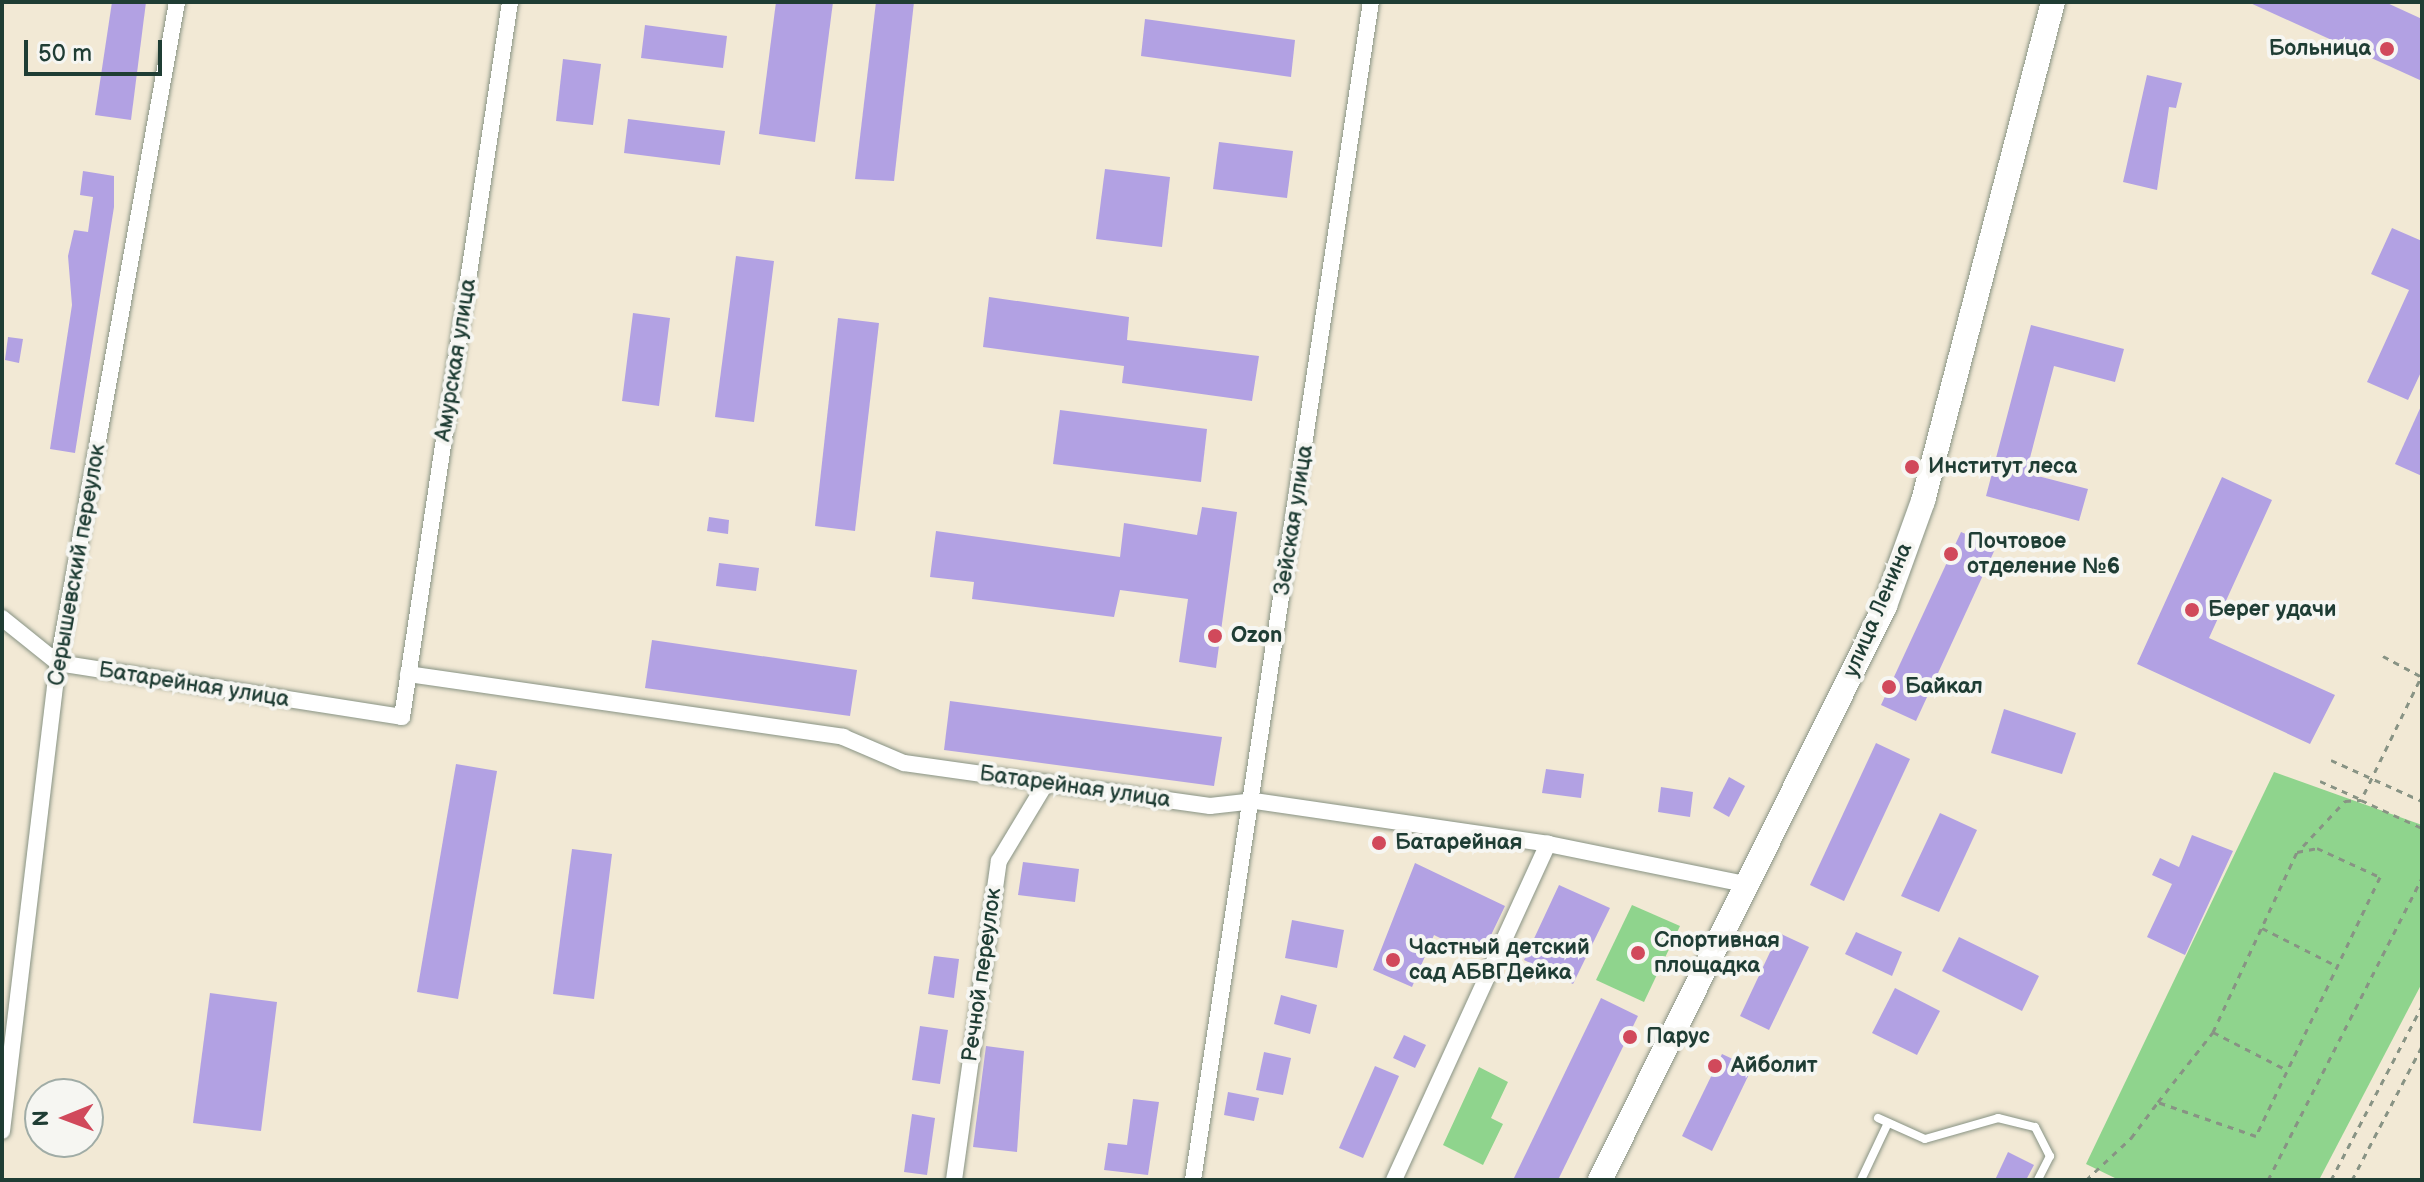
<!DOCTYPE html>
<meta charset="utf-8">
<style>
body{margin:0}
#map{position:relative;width:2424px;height:1182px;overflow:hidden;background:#f2e9d5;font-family:"Balsamiq Sans",sans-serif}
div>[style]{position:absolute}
.green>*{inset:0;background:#8fd48d}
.building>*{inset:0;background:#b2a1e3}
.path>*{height:3px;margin-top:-1.5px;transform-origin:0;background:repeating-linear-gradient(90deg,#889384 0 6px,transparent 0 12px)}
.roads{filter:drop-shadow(0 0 2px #889384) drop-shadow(0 0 2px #889384)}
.service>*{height:8px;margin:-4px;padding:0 4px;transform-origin:4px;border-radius:4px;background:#fff}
.minor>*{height:16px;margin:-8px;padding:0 8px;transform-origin:8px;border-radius:8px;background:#fff}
.secondary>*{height:24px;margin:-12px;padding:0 12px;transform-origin:12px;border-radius:12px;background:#fff}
.dots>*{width:22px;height:22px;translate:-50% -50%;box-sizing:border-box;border:4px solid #f6f6f2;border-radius:50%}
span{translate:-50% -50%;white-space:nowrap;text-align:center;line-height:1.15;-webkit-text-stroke:8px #f6f6f2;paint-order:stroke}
.poi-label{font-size:22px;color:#1f3d34;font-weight:700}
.right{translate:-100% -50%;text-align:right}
.left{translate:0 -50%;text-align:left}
.street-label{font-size:22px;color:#1f3d34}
.frame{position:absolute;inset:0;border:4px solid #1f3d34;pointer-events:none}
.north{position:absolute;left:24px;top:1078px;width:80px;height:80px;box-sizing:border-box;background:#f6f6f2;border:2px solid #a0aca6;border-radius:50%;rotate:269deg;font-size:22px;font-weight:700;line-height:32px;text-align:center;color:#1f3d34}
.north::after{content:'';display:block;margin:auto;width:28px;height:36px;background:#d1495b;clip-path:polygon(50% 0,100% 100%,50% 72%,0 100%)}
.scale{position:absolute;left:24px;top:40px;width:138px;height:36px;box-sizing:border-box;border:4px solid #1f3d34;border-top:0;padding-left:10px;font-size:24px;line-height:28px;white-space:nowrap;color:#1f3d34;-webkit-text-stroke:6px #f6f6f2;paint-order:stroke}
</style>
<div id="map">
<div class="green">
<div style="clip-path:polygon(2274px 772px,2422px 825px,2422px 983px,2319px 1180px,2119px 1180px,2086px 1164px)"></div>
<div style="clip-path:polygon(1632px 905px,1680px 926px,1644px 1002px,1596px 980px)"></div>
<div style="clip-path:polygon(1479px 1067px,1508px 1082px,1491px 1118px,1503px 1124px,1483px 1165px,1443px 1145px)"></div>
</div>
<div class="building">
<div style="clip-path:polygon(112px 2px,146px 2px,131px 120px,95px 115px)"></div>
<div style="clip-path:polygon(776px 2px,833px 2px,815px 142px,759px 134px)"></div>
<div style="clip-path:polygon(876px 2px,914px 2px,894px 181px,855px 179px)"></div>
<div style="clip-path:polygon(2248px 2px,2385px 2px,2422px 19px,2422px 81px)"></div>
<div style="clip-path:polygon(1145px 19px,1295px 40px,1291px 77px,1141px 56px)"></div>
<div style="clip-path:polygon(645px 25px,727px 36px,723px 68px,641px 58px)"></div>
<div style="clip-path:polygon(563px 59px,601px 64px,593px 125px,556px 121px)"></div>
<div style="clip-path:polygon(2147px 75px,2182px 83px,2176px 108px,2169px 107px,2157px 190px,2123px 182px)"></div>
<div style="clip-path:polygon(628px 119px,725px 131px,720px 165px,624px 153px)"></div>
<div style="clip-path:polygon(1219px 142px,1293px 151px,1287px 198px,1213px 189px)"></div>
<div style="clip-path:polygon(1105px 169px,1170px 177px,1162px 247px,1096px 239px)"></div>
<div style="clip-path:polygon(83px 171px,114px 176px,114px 207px,75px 453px,50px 449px,72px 305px,68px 256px,74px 230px,88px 232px,93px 197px,80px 195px)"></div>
<div style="clip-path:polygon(2392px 228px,2422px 241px,2422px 370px,2408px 400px,2367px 382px,2409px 290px,2371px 274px)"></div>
<div style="clip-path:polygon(736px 256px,774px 261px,754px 422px,715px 417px)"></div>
<div style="clip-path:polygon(989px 297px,1129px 317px,1127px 340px,1259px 356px,1252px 401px,1122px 383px,1124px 366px,983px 347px)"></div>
<div style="clip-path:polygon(633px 313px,670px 318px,659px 406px,622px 401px)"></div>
<div style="clip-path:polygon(838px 318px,879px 323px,855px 531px,815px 526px)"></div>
<div style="clip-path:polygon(2031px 325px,2124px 349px,2115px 382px,2054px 366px,2026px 473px,2088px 489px,2079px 521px,1986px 496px)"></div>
<div style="clip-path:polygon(8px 337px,23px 339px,19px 363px,5px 360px)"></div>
<div style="clip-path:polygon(2422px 404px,2422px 476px,2395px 464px)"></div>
<div style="clip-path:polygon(1060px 410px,1207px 429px,1201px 482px,1053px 464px)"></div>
<div style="clip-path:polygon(2222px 477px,2272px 500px,2209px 638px,2335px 695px,2310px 744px,2137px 664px)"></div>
<div style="clip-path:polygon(1202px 507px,1237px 512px,1216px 668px,1179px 662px,1188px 599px,1120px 590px,1114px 617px,972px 599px,974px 582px,930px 577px,936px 531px,1120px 557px,1124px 523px,1197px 535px)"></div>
<div style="clip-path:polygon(709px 517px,729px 520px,728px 534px,707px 531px)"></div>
<div style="clip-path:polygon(1961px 532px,1996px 547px,1916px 721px,1881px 705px)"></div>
<div style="clip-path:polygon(719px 563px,759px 568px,756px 591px,716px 586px)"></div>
<div style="clip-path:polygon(652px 640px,857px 670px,850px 716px,645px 688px)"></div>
<div style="clip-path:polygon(950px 701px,1222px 737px,1214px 786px,944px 750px)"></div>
<div style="clip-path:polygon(2004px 709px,2076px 733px,2062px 774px,1991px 753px)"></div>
<div style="clip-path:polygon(1876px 743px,1910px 759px,1844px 901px,1810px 885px)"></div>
<div style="clip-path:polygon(456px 764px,497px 771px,458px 999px,417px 992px)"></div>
<div style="clip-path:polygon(1546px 769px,1584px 774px,1581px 798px,1542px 793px)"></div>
<div style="clip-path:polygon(1729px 777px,1745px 786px,1729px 817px,1713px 808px)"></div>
<div style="clip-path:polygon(1661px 787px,1693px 792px,1690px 817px,1658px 812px)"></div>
<div style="clip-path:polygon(1940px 813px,1977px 830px,1939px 912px,1901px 896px)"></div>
<div style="clip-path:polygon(2192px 835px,2233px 851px,2185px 955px,2147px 937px,2172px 884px,2152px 875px,2160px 858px,2179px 867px)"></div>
<div style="clip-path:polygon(572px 849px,612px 854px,594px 999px,553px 994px)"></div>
<div style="clip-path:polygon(1023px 862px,1079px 869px,1075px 902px,1018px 895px)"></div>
<div style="clip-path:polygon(1415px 863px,1505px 906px,1480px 958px,1434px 935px,1412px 987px,1373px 970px)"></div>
<div style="clip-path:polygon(1559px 885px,1610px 908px,1573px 984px,1524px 960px)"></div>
<div style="clip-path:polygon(1292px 920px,1344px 930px,1337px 968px,1285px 958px)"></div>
<div style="clip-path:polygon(1856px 932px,1902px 952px,1892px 976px,1845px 954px)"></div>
<div style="clip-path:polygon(1779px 933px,1809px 947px,1769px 1030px,1740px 1016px)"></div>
<div style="clip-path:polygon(1959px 937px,2039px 976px,2022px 1011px,1942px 971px)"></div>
<div style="clip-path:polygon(934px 956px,959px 959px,954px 998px,928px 994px)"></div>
<div style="clip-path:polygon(1895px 988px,1940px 1011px,1917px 1055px,1872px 1033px)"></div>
<div style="clip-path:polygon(210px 993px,277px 1002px,261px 1131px,193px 1123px)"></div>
<div style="clip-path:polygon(1281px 995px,1317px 1005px,1310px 1034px,1274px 1024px)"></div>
<div style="clip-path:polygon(1601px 998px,1638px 1016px,1558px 1180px,1513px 1180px)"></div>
<div style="clip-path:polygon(920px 1026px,948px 1030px,940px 1084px,912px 1080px)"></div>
<div style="clip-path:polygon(1404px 1035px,1426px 1045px,1415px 1068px,1393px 1058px)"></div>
<div style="clip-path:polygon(986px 1046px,1024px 1051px,1017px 1152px,973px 1147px)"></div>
<div style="clip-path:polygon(1264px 1052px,1291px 1058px,1283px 1095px,1256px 1090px)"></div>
<div style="clip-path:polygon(1722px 1054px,1752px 1068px,1712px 1151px,1682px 1136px)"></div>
<div style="clip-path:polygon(1375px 1066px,1399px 1076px,1363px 1158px,1339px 1148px)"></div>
<div style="clip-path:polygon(1228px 1092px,1259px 1098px,1254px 1121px,1224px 1115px)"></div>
<div style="clip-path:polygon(1133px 1099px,1159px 1102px,1148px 1175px,1104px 1170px,1108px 1143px,1127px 1145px)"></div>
<div style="clip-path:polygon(912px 1114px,935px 1118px,927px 1175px,904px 1172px)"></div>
<div style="clip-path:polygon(2008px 1152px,2034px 1165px,2026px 1180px,1995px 1180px)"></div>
</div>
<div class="path">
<div style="left:2383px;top:656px;width:44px;rotate:28.3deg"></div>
<div style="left:2331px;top:760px;width:100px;rotate:24.3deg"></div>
<div style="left:2320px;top:781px;width:42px;rotate:24.1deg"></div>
<div style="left:2364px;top:794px;width:132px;rotate:-64deg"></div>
<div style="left:2303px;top:846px;width:62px;rotate:-47deg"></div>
<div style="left:2345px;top:801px;width:16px;rotate:-4deg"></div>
<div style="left:2361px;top:800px;width:67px;rotate:24.7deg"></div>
<div style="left:2262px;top:928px;width:84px;rotate:26.9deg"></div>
<div style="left:2213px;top:1032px;width:79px;rotate:27.2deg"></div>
<div style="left:2086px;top:1180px;width:62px;rotate:-43deg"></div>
<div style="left:2131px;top:1138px;width:45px;rotate:-53.1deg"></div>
<div style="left:2158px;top:1102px;width:89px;rotate:-51.8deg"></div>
<div style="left:2213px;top:1032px;width:199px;rotate:-65deg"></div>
<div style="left:2297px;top:852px;width:20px;rotate:-11deg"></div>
<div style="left:2317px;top:848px;width:69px;rotate:24.7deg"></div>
<div style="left:2380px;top:877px;width:287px;rotate:115.6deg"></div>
<div style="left:2256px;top:1136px;width:104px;rotate:-160.9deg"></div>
<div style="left:2268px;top:1180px;width:339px;rotate:-63deg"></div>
<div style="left:2331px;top:1180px;width:196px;rotate:-62.4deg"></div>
<div style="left:2352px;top:1180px;width:151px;rotate:-62.4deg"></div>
</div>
<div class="roads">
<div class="service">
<div style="left:1878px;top:1118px;width:51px;rotate:24.1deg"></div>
<div style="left:1925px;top:1139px;width:76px;rotate:-16deg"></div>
<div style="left:1998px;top:1118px;width:38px;rotate:14deg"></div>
<div style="left:2035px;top:1127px;width:33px;rotate:63deg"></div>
<div style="left:2050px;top:1156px;width:27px;rotate:117deg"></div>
<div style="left:1861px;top:1180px;width:63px;rotate:-64.7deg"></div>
</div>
<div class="minor">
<div style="left:2px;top:618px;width:72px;rotate:38.8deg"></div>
<div style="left:58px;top:663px;width:348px;rotate:8.9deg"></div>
<div style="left:402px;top:717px;width:723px;rotate:-81.41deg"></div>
<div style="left:408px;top:674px;width:440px;rotate:8.2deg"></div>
<div style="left:843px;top:737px;width:66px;rotate:23.1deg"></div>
<div style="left:904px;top:763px;width:309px;rotate:8deg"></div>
<div style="left:1210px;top:806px;width:45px;rotate:-6.3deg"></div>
<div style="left:1255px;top:801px;width:296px;rotate:8.3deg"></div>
<div style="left:1548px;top:844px;width:201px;rotate:11.5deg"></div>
<div style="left:2px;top:1131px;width:471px;rotate:-83.2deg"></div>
<div style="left:58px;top:663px;width:672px;rotate:-79.79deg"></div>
<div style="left:954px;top:1180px;width:322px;rotate:-82deg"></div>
<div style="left:999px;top:861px;width:91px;rotate:-58.9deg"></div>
<div style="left:1193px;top:1180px;width:1191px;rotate:-81.41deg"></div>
<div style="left:1394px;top:1180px;width:370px;rotate:-65.4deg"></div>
</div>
<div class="secondary">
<div style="left:1600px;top:1180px;width:641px;rotate:-63.59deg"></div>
<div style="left:1885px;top:606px;width:112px;rotate:-70.1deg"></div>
<div style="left:1923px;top:501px;width:516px;rotate:-75.4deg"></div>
</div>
</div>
<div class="dots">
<div style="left:2387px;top:49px;background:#d1495b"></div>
<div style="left:1912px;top:467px;background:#d1495b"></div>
<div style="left:1951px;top:554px;background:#d1495b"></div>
<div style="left:2192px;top:610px;background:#d1495b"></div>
<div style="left:1215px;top:636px;background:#d1495b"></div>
<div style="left:1889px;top:687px;background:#d1495b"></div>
<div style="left:1379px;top:843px;background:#d1495b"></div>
<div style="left:1638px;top:953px;background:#d1495b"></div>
<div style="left:1393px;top:960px;background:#d1495b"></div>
<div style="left:1630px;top:1037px;background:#d1495b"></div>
<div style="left:1715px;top:1066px;background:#d1495b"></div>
</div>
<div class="poi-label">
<span class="right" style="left:2371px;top:49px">Больница</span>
<span class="left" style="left:1928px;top:467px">Институт леса</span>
<span class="left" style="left:1967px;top:554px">Почтовое<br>отделение №6</span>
<span class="left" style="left:2208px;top:610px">Берег удачи</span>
<span class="left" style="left:1231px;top:636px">Ozon</span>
<span class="left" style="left:1905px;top:687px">Байкал</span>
<span class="left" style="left:1395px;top:843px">Батарейная</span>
<span class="left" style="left:1654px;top:953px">Спортивная<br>площадка</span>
<span class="left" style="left:1409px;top:960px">Частный детский<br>сад АБВГДейка</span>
<span class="left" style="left:1646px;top:1037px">Парус</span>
<span class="left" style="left:1731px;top:1066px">Айболит</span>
</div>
<div class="street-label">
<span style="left:456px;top:360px;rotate:-81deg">Амурская улица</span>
<span style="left:1294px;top:520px;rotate:-81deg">Зейская улица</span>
<span style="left:77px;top:565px;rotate:-80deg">Серышевский переулок</span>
<span style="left:1878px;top:610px;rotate:-67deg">улица Ленина</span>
<span style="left:194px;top:685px;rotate:9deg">Батарейная улица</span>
<span style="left:1075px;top:787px;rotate:8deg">Батарейная улица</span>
<span style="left:982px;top:975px;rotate:-82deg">Речной переулок</span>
</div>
<div class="frame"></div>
<div class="north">N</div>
<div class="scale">50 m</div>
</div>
